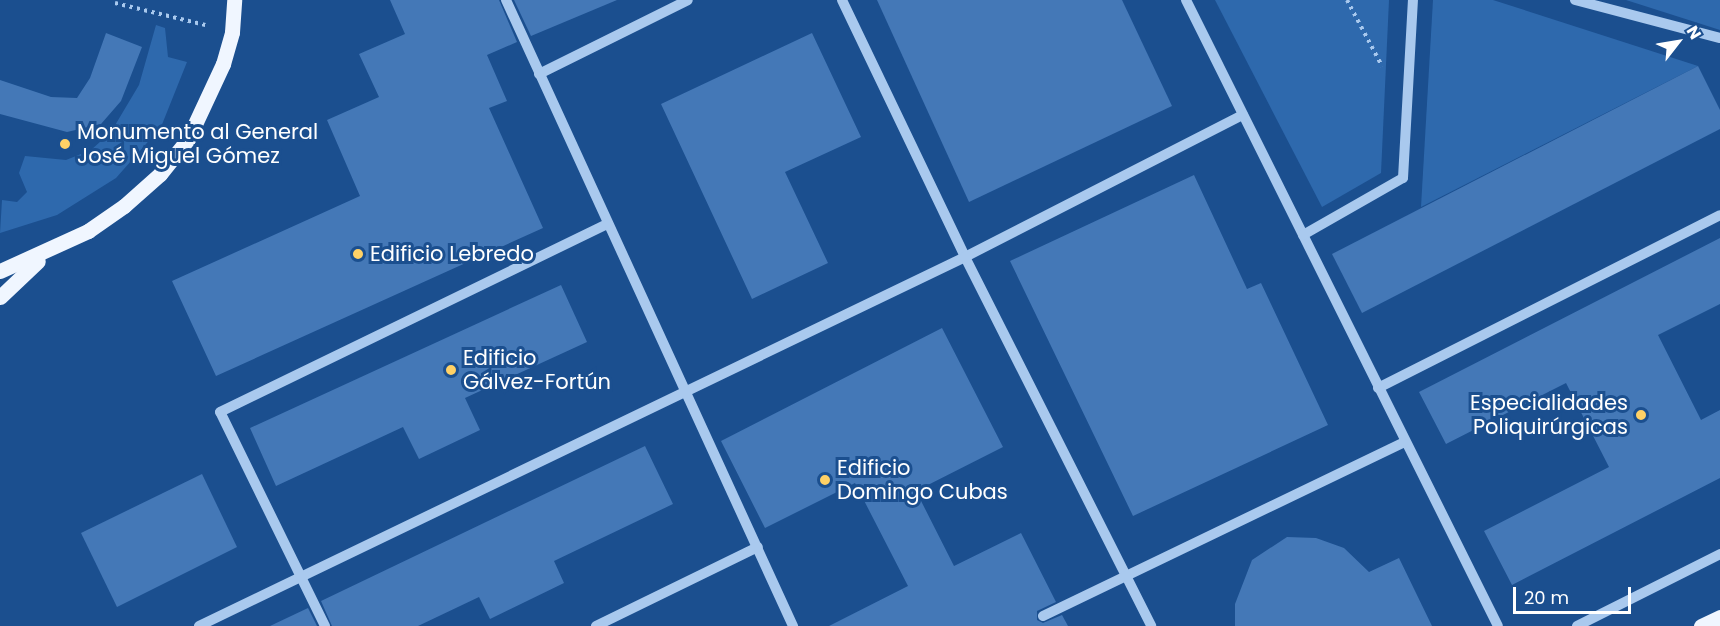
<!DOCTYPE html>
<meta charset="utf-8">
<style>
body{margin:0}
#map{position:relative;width:1720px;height:626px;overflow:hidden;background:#1b4f8f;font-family:Poppins,sans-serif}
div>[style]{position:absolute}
.green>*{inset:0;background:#2e69ad}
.building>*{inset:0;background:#4478b7}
.path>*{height:4px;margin-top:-2px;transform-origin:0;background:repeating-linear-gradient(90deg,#a9c9ee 0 3px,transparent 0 7.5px)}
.minor>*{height:10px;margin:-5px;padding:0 5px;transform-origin:5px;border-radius:5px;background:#a9c9ee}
.major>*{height:15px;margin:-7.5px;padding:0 7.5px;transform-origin:7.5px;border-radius:7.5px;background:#f0f6ff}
.dots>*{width:16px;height:16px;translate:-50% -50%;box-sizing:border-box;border:3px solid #1b4f8f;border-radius:50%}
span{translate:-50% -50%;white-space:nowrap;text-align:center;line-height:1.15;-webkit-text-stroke:6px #1b4f8f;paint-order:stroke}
.poi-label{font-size:21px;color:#fff}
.left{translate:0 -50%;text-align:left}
.right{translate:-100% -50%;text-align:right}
.north{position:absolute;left:1648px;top:12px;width:60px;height:60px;-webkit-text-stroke:4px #1b4f8f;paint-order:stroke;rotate:59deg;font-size:16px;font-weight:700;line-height:24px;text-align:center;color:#fff}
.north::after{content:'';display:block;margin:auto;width:21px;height:27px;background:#fff;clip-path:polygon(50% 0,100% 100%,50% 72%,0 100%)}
.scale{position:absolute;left:1513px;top:587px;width:118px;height:27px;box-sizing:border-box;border:3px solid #fff;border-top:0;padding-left:8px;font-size:18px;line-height:21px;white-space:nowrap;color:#fff;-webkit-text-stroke:4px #1b4f8f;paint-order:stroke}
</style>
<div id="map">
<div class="green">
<div style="clip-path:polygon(1215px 0,1389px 0,1381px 173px,1322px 207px)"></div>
<div style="clip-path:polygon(1433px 0,1493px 0,1698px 66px,1421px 207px)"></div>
<div style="clip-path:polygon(1626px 0,1720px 0,1720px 30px)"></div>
<div style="clip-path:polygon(156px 25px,165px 28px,168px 57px,187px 62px,161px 127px,116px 178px,57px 215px,0 233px,2px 200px,17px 202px,27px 192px,19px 173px,25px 156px,66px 160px,91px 150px,111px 132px,139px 85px)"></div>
</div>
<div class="building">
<div style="clip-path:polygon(390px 0,499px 0,517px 42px,487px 55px,507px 101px,489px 108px,543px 228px,216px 376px,172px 281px,360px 196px,327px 120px,379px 97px,359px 54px,405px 34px)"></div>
<div style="clip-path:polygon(514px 0,617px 0,531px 36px)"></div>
<div style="clip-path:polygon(877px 0,1122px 0,1172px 106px,969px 202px)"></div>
<div style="clip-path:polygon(106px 33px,142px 47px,121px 101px,101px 124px,67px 132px,0 114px,0 80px,51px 97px,77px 98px,90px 78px)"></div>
<div style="clip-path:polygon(812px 33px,861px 137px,785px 172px,828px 263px,752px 299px,661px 104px)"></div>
<div style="clip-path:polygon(1698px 66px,1720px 110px,1720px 129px,1362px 313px,1332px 254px)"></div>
<div style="clip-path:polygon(1194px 175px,1247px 289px,1261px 283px,1328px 425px,1133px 516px,1010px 261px)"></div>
<div style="clip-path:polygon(1720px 238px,1720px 304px,1658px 335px,1701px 420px,1720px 410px,1720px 478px,1512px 585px,1484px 531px,1609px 467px,1566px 383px,1446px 444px,1419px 392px)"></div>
<div style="clip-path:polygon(561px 285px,587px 342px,465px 398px,480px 430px,419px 459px,403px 427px,276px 486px,250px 428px)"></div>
<div style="clip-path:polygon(942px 328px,1003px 447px,916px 491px,954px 566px,1021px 533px,1056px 602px,1037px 611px,1037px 620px,1043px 623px,1062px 615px,1068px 626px,829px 626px,908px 586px,855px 483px,765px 528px,721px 441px)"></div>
<div style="clip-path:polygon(645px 446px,673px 504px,554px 561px,564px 583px,490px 619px,479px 597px,418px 626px,332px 626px,321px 601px)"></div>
<div style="clip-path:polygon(202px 474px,237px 547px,117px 607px,81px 533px)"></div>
<div style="clip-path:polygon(1287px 537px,1316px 538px,1344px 548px,1369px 572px,1399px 558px,1432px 626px,1235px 626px,1235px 604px,1252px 560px)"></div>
<div style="clip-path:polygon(308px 608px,317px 626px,270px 626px)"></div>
</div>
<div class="path">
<div style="left:1347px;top:0;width:75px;rotate:62.1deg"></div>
<div style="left:115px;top:3px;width:93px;rotate:13.7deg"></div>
</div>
<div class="minor">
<div style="left:506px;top:0;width:689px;rotate:65.37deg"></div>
<div style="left:842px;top:0;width:285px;rotate:64.4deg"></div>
<div style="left:965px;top:257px;width:413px;rotate:63.2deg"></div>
<div style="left:1186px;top:0;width:699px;rotate:63.51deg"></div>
<div style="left:1575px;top:0;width:150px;rotate:14.7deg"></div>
<div style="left:539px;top:74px;width:166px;rotate:-26.4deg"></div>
<div style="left:1303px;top:235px;width:115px;rotate:-29.7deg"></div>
<div style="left:1403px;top:178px;width:178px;rotate:-86.8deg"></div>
<div style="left:1378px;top:388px;width:383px;rotate:-26.8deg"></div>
<div style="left:1043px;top:616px;width:399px;rotate:-25.7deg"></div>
<div style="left:199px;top:626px;width:850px;rotate:-25.72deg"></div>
<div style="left:965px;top:257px;width:312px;rotate:-27.1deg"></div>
<div style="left:325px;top:626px;width:238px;rotate:-116.1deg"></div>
<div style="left:220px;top:412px;width:431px;rotate:-25.9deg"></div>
<div style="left:596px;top:626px;width:180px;rotate:-26deg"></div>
<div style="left:1577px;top:626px;width:160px;rotate:-26.7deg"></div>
</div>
<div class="major">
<div style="left:0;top:271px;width:97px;rotate:-24.4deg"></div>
<div style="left:88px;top:231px;width:44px;rotate:-34.8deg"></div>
<div style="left:124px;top:206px;width:48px;rotate:-41.6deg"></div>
<div style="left:160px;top:174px;width:45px;rotate:-51.3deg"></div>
<div style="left:188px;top:139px;width:83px;rotate:-65deg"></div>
<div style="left:223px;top:64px;width:33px;rotate:-74deg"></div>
<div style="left:232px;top:32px;width:32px;rotate:-86deg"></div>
<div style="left:0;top:297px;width:52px;rotate:-43.5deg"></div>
<div style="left:1701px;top:626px;width:21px;rotate:-25deg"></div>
</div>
<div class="dots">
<div style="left:65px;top:144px;background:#ffd166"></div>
<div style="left:358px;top:254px;background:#ffd166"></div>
<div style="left:451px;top:370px;background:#ffd166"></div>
<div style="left:1641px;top:415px;background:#ffd166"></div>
<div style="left:825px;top:480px;background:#ffd166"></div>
</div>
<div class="poi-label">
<span class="left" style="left:77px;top:144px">Monumento al General<br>José Miguel Gómez</span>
<span class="left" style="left:370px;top:254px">Edificio Lebredo</span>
<span class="left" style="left:463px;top:370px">Edificio<br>Gálvez-Fortún</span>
<span class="right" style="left:1628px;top:415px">Especialidades<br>Poliquirúrgicas</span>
<span class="left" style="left:837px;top:480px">Edificio<br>Domingo Cubas</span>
</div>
<div class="north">N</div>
<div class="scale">20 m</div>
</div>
